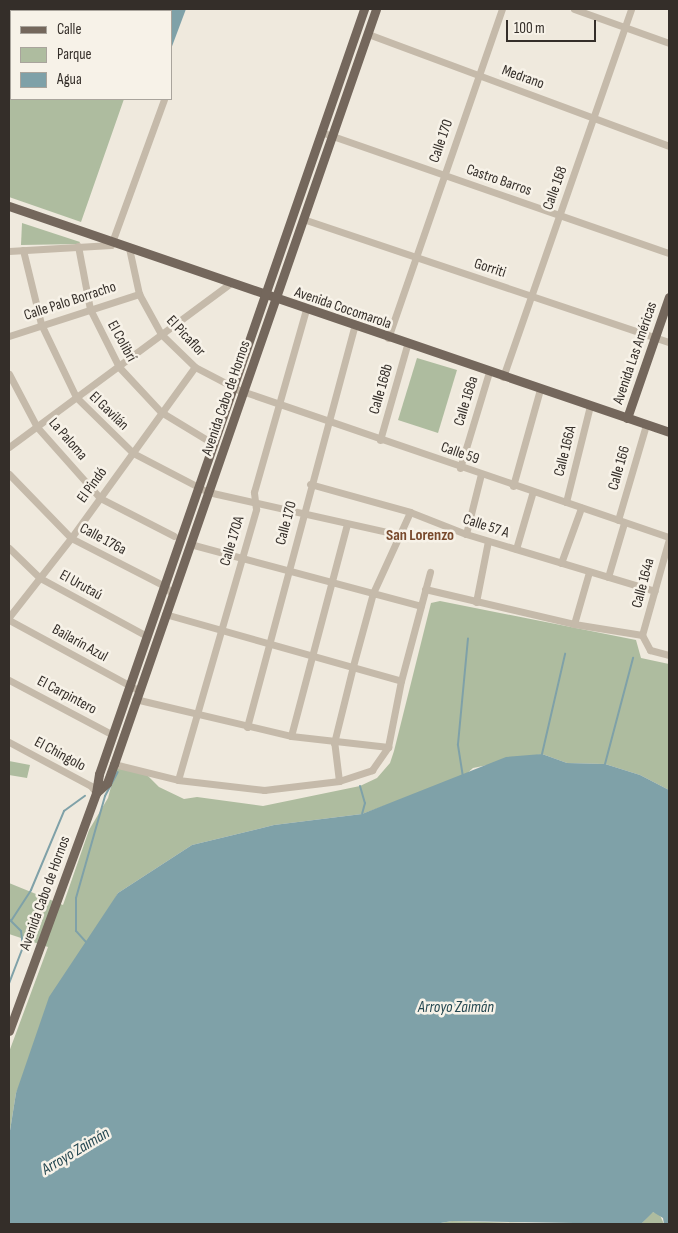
<!DOCTYPE html>
<meta charset="utf-8">
<style>
body{margin:0}
#map{position:relative;width:678px;height:1233px;overflow:hidden;background:#efe9dd;font-family:"Sofia Sans Condensed",sans-serif}
div>[style]{position:absolute}
.green>*{inset:0;background:#aebc9f}
.water>*{inset:0;background:#7fa1a8}
.stream>*{height:2px;margin:-1px;padding:0 1px;transform-origin:1px;border-radius:1px;background:#7fa1a8}
.minor>*{height:7px;margin:-3.5px;padding:0 3.5px;transform-origin:3.5px;border-radius:3.5px;background:#c5baaa}
.major>*{height:9px;margin:-4.5px;padding:0 4.5px;transform-origin:4.5px;border-radius:4.5px;background:#74675c}
span{translate:-50% -50%;white-space:nowrap;text-align:center;line-height:1.15;-webkit-text-stroke:5px #f7f2e8;paint-order:stroke}
.street-label{font-size:15px;color:#342e29}
.neighbourhood-label{font-size:16px;color:#78492c;font-weight:700}
.water-label{font-size:16px;color:#244750;font-style:italic}
.frame{position:absolute;inset:0;border:10px solid #342e29;pointer-events:none}
.legend{position:absolute;left:10px;top:10px;width:162px;height:90px;box-sizing:border-box;background:#f7f2e8;border:1px solid #a9a49c;margin:0;padding:6px 9px;list-style:none;font-size:15px;color:#342e29}
.legend li{display:flex;align-items:center;gap:10px;height:25px}
.legend b{width:25px;border:1px solid #a9a49c}
.scale{position:absolute;left:506px;top:20px;width:90px;height:22px;box-sizing:border-box;border:2px solid #342e29;border-top:0;padding-left:6px;font-size:15px;line-height:18px;white-space:nowrap;color:#342e29;-webkit-text-stroke:4px #f7f2e8;paint-order:stroke}
</style>
<div id="map">
<div class="green">
<div style="clip-path:polygon(9px 9px,156px 9px,11px 11px,11px 99px,124px 99px,81px 222px,9px 197px)"></div>
<div style="clip-path:polygon(22px 223px,80px 242px,79px 244px,21px 245px)"></div>
<div style="clip-path:polygon(417px 358px,457px 370px,438px 433px,398px 420px)"></div>
<div style="clip-path:polygon(440px 601px,636px 640px,641px 658px,669px 664px,669px 790px,640px 775px,605px 764px,567px 763px,542px 754px,473px 768px,463px 777px,362px 814px,274px 825px,192px 845px,118px 893px,16px 1093px,9px 1137px,9px 1052px,48px 947px,9px 934px,9px 883px,63px 905px,89px 830px,108px 798px,116px 768px,146px 774px,159px 787px,184px 799px,197px 797px,263px 806px,360px 786px,377px 778px,390px 763px,394px 751px,431px 603px)"></div>
<div style="clip-path:polygon(9px 761px,30px 765px,27px 778px,9px 775px)"></div>
<div style="clip-path:polygon(652px 1212px,659px 1213px,664px 1224px,641px 1224px)"></div>
<div style="clip-path:polygon(452px 1221px,559px 1224px,568px 1224px,435px 1224px)"></div>
</div>
<div class="water">
<div style="clip-path:polygon(172px 9px,186px 9px,171px 49px,171px 11px)"></div>
<div style="clip-path:polygon(542px 754px,567px 763px,605px 764px,640px 775px,669px 790px,669px 1224px,664px 1224px,663px 1218px,653px 1212px,641px 1224px,452px 1221px,435px 1224px,9px 1224px,9px 1137px,16px 1093px,49px 997px,118px 893px,192px 845px,274px 825px,362px 814px,506px 757px)"></div>
</div>
<div class="stream">
<div style="left:542px;top:754px;width:103px;rotate:-77deg"></div>
<div style="left:605px;top:764px;width:110px;rotate:-75.2deg"></div>
<div style="left:463px;top:777px;width:33px;rotate:-99deg"></div>
<div style="left:458px;top:744px;width:106px;rotate:-84.6deg"></div>
<div style="left:360px;top:786px;width:18px;rotate:74deg"></div>
<div style="left:365px;top:803px;width:11px;rotate:105deg"></div>
<div style="left:9px;top:919px;width:17px;rotate:45deg"></div>
<div style="left:21px;top:931px;width:16px;rotate:83deg"></div>
<div style="left:23px;top:947px;width:39px;rotate:111deg"></div>
<div style="left:11px;top:921px;width:37px;rotate:-57deg"></div>
<div style="left:31px;top:890px;width:86px;rotate:-67.3deg"></div>
<div style="left:64px;top:811px;width:26px;rotate:-36deg"></div>
<div style="left:86px;top:942px;width:15px;rotate:-132deg"></div>
<div style="left:76px;top:931px;width:33px;rotate:-90deg"></div>
<div style="left:76px;top:898px;width:106px;rotate:-74.1deg"></div>
<div style="left:105px;top:796px;width:27px;rotate:-62deg"></div>
</div>
<div class="minor">
<div style="left:574px;top:9px;width:101px;rotate:19.7deg"></div>
<div style="left:368px;top:34px;width:321px;rotate:20.4deg"></div>
<div style="left:321px;top:132px;width:368px;rotate:19.2deg"></div>
<div style="left:303px;top:219px;width:386px;rotate:18.6deg"></div>
<div style="left:78px;top:246px;width:64px;rotate:79.2deg"></div>
<div style="left:90px;top:309px;width:65px;rotate:63.4deg"></div>
<div style="left:119px;top:367px;width:62px;rotate:47deg"></div>
<div style="left:161px;top:412px;width:54px;rotate:31.3deg"></div>
<div style="left:129px;top:248px;width:47px;rotate:77.7deg"></div>
<div style="left:139px;top:294px;width:46px;rotate:61.2deg"></div>
<div style="left:161px;top:334px;width:47px;rotate:44.1deg"></div>
<div style="left:195px;top:367px;width:50px;rotate:27.6deg"></div>
<div style="left:239px;top:390px;width:454px;rotate:18.9deg"></div>
<div style="left:23px;top:250px;width:76px;rotate:76.3deg"></div>
<div style="left:41px;top:324px;width:81px;rotate:64.4deg"></div>
<div style="left:76px;top:397px;width:80px;rotate:44.5deg"></div>
<div style="left:133px;top:453px;width:85px;rotate:27.5deg"></div>
<div style="left:208px;top:492px;width:198px;rotate:12.6deg"></div>
<div style="left:9px;top:251px;width:102px;rotate:-3.4deg"></div>
<div style="left:111px;top:245px;width:155px;rotate:-70deg"></div>
<div style="left:9px;top:336px;width:137px;rotate:-17.9deg"></div>
<div style="left:388px;top:338px;width:348px;rotate:-70.9deg"></div>
<div style="left:9px;top:374px;width:60px;rotate:62.2deg"></div>
<div style="left:37px;top:427px;width:95px;rotate:48.4deg"></div>
<div style="left:100px;top:498px;width:83px;rotate:27.2deg"></div>
<div style="left:503px;top:377px;width:390px;rotate:-70.8deg"></div>
<div style="left:380px;top:440px;width:99px;rotate:-74.1deg"></div>
<div style="left:9px;top:447px;width:276px;rotate:-36.5deg"></div>
<div style="left:460px;top:468px;width:100px;rotate:-73.2deg"></div>
<div style="left:9px;top:474px;width:89px;rotate:45.9deg"></div>
<div style="left:71px;top:538px;width:106px;rotate:27.1deg"></div>
<div style="left:165px;top:586px;width:11px;rotate:49deg"></div>
<div style="left:310px;top:484px;width:104px;rotate:15.6deg"></div>
<div style="left:410px;top:512px;width:60px;rotate:21.4deg"></div>
<div style="left:466px;top:534px;width:197px;rotate:16.8deg"></div>
<div style="left:513px;top:486px;width:101px;rotate:-74.4deg"></div>
<div style="left:566px;top:502px;width:99px;rotate:-76deg"></div>
<div style="left:618px;top:520px;width:99px;rotate:-73.6deg"></div>
<div style="left:466px;top:534px;width:62px;rotate:-76deg"></div>
<div style="left:190px;top:544px;width:239px;rotate:15deg"></div>
<div style="left:9px;top:548px;width:43px;rotate:44.1deg"></div>
<div style="left:40px;top:578px;width:122px;rotate:28.5deg"></div>
<div style="left:516px;top:549px;width:60px;rotate:-73.7deg"></div>
<div style="left:561px;top:563px;width:59px;rotate:-70deg"></div>
<div style="left:608px;top:577px;width:56px;rotate:-73.5deg"></div>
<div style="left:425px;top:589px;width:153px;rotate:13.2deg"></div>
<div style="left:574px;top:624px;width:69px;rotate:9.2deg"></div>
<div style="left:476px;top:602px;width:62px;rotate:-78.9deg"></div>
<div style="left:165px;top:614px;width:245px;rotate:15.8deg"></div>
<div style="left:9px;top:617px;width:100px;rotate:-51.9deg"></div>
<div style="left:71px;top:538px;width:211px;rotate:-54.1deg"></div>
<div style="left:9px;top:620px;width:147px;rotate:28.5deg"></div>
<div style="left:574px;top:624px;width:54px;rotate:-73.9deg"></div>
<div style="left:642px;top:635px;width:100px;rotate:-74.3deg"></div>
<div style="left:642px;top:635px;width:17px;rotate:62deg"></div>
<div style="left:650px;top:650px;width:20px;rotate:15deg"></div>
<div style="left:9px;top:680px;width:118px;rotate:27.9deg"></div>
<div style="left:135px;top:699px;width:160px;rotate:13.3deg"></div>
<div style="left:291px;top:736px;width:98px;rotate:6.5deg"></div>
<div style="left:247px;top:727px;width:414px;rotate:-75deg"></div>
<div style="left:291px;top:736px;width:219px;rotate:-75.2deg"></div>
<div style="left:9px;top:742px;width:93px;rotate:28.2deg"></div>
<div style="left:91px;top:786px;width:9px;rotate:54deg"></div>
<div style="left:114px;top:764px;width:66px;rotate:14deg"></div>
<div style="left:178px;top:780px;width:87px;rotate:6.6deg"></div>
<div style="left:264px;top:790px;width:76px;rotate:-6.8deg"></div>
<div style="left:339px;top:781px;width:35px;rotate:-18deg"></div>
<div style="left:372px;top:770px;width:28px;rotate:-55deg"></div>
<div style="left:388px;top:747px;width:67px;rotate:-78.9deg"></div>
<div style="left:401px;top:681px;width:113px;rotate:-75.1deg"></div>
<div style="left:178px;top:780px;width:282px;rotate:-73.9deg"></div>
<div style="left:256px;top:509px;width:17px;rotate:-97deg"></div>
<div style="left:254px;top:492px;width:189px;rotate:-74.1deg"></div>
<div style="left:339px;top:781px;width:38px;rotate:-97deg"></div>
<div style="left:334px;top:743px;width:79px;rotate:-76.1deg"></div>
<div style="left:353px;top:666px;width:76px;rotate:-74.7deg"></div>
<div style="left:373px;top:593px;width:89px;rotate:-65.4deg"></div>
</div>
<div class="major">
<div style="left:9px;top:206px;width:698px;rotate:18.9deg"></div>
<div style="left:627px;top:418px;width:128px;rotate:-70.9deg"></div>
<div style="left:96px;top:793px;width:15px;rotate:-42deg"></div>
<div style="left:107px;top:783px;width:20px;rotate:-70deg"></div>
<div style="left:114px;top:764px;width:799px;rotate:-70.86deg"></div>
<div style="left:9px;top:1031px;width:253px;rotate:-69.9deg"></div>
<div style="left:96px;top:793px;width:19px;rotate:-81deg"></div>
<div style="left:99px;top:774px;width:810px;rotate:-70.89deg"></div>
</div>
<div class="street-label">
<span style="left:523px;top:77px;rotate:20deg">Medrano</span>
<span style="left:441px;top:141px;rotate:-71deg">Calle 170</span>
<span style="left:499px;top:180px;rotate:19deg">Castro Barros</span>
<span style="left:555px;top:188px;rotate:-70deg">Calle 168</span>
<span style="left:490px;top:268px;rotate:18deg">Gorriti</span>
<span style="left:70px;top:301px;rotate:-18deg">Calle Palo Borracho</span>
<span style="left:343px;top:308px;rotate:19deg">Avenida Cocomarola</span>
<span style="left:186px;top:336px;rotate:47deg">El Picaflor</span>
<span style="left:122px;top:341px;rotate:61deg">El Colibrí</span>
<span style="left:635px;top:353px;rotate:-71deg">Avenida Las Américas</span>
<span style="left:381px;top:389px;rotate:-74deg">Calle 168b</span>
<span style="left:226px;top:398px;rotate:-71deg">Avenida Cabo de Hornos</span>
<span style="left:466px;top:401px;rotate:-73deg">Calle 168a</span>
<span style="left:109px;top:411px;rotate:44deg">El Gavilán</span>
<span style="left:68px;top:439px;rotate:49deg">La Paloma</span>
<span style="left:565px;top:451px;rotate:-76deg">Calle 166A</span>
<span style="left:460px;top:453px;rotate:19deg">Calle 59</span>
<span style="left:619px;top:468px;rotate:-74deg">Calle 166</span>
<span style="left:92px;top:485px;rotate:-54deg">El Pindó</span>
<span style="left:286px;top:523px;rotate:-75deg">Calle 170</span>
<span style="left:486px;top:526px;rotate:18deg">Calle 57 A</span>
<span style="left:103px;top:539px;rotate:28deg">Calle 176a</span>
<span style="left:232px;top:541px;rotate:-73deg">Calle 170A</span>
<span style="left:643px;top:583px;rotate:-75deg">Calle 164a</span>
<span style="left:81px;top:585px;rotate:29deg">El Urutaú</span>
<span style="left:80px;top:643px;rotate:29deg">Bailarín Azul</span>
<span style="left:67px;top:695px;rotate:28deg">El Carpintero</span>
<span style="left:60px;top:754px;rotate:28deg">El Chingolo</span>
<span style="left:45px;top:893px;rotate:-70deg">Avenida Cabo de Hornos</span>
</div>
<div class="neighbourhood-label">
<span style="left:420px;top:536px">San Lorenzo</span>
</div>
<div class="water-label">
<span style="left:456px;top:1008px">Arroyo Zaimán</span>
<span style="left:76px;top:1152px;rotate:-31deg">Arroyo Zaimán</span>
</div>
<div class="frame"></div>
<ul class="legend">
<li><b style="height:6px;background:#74675c"></b>Calle</li>
<li><b style="height:14px;background:#aebc9f"></b>Parque</li>
<li><b style="height:14px;background:#7fa1a8"></b>Agua</li>
</ul>
<div class="scale">100 m</div>
</div>
